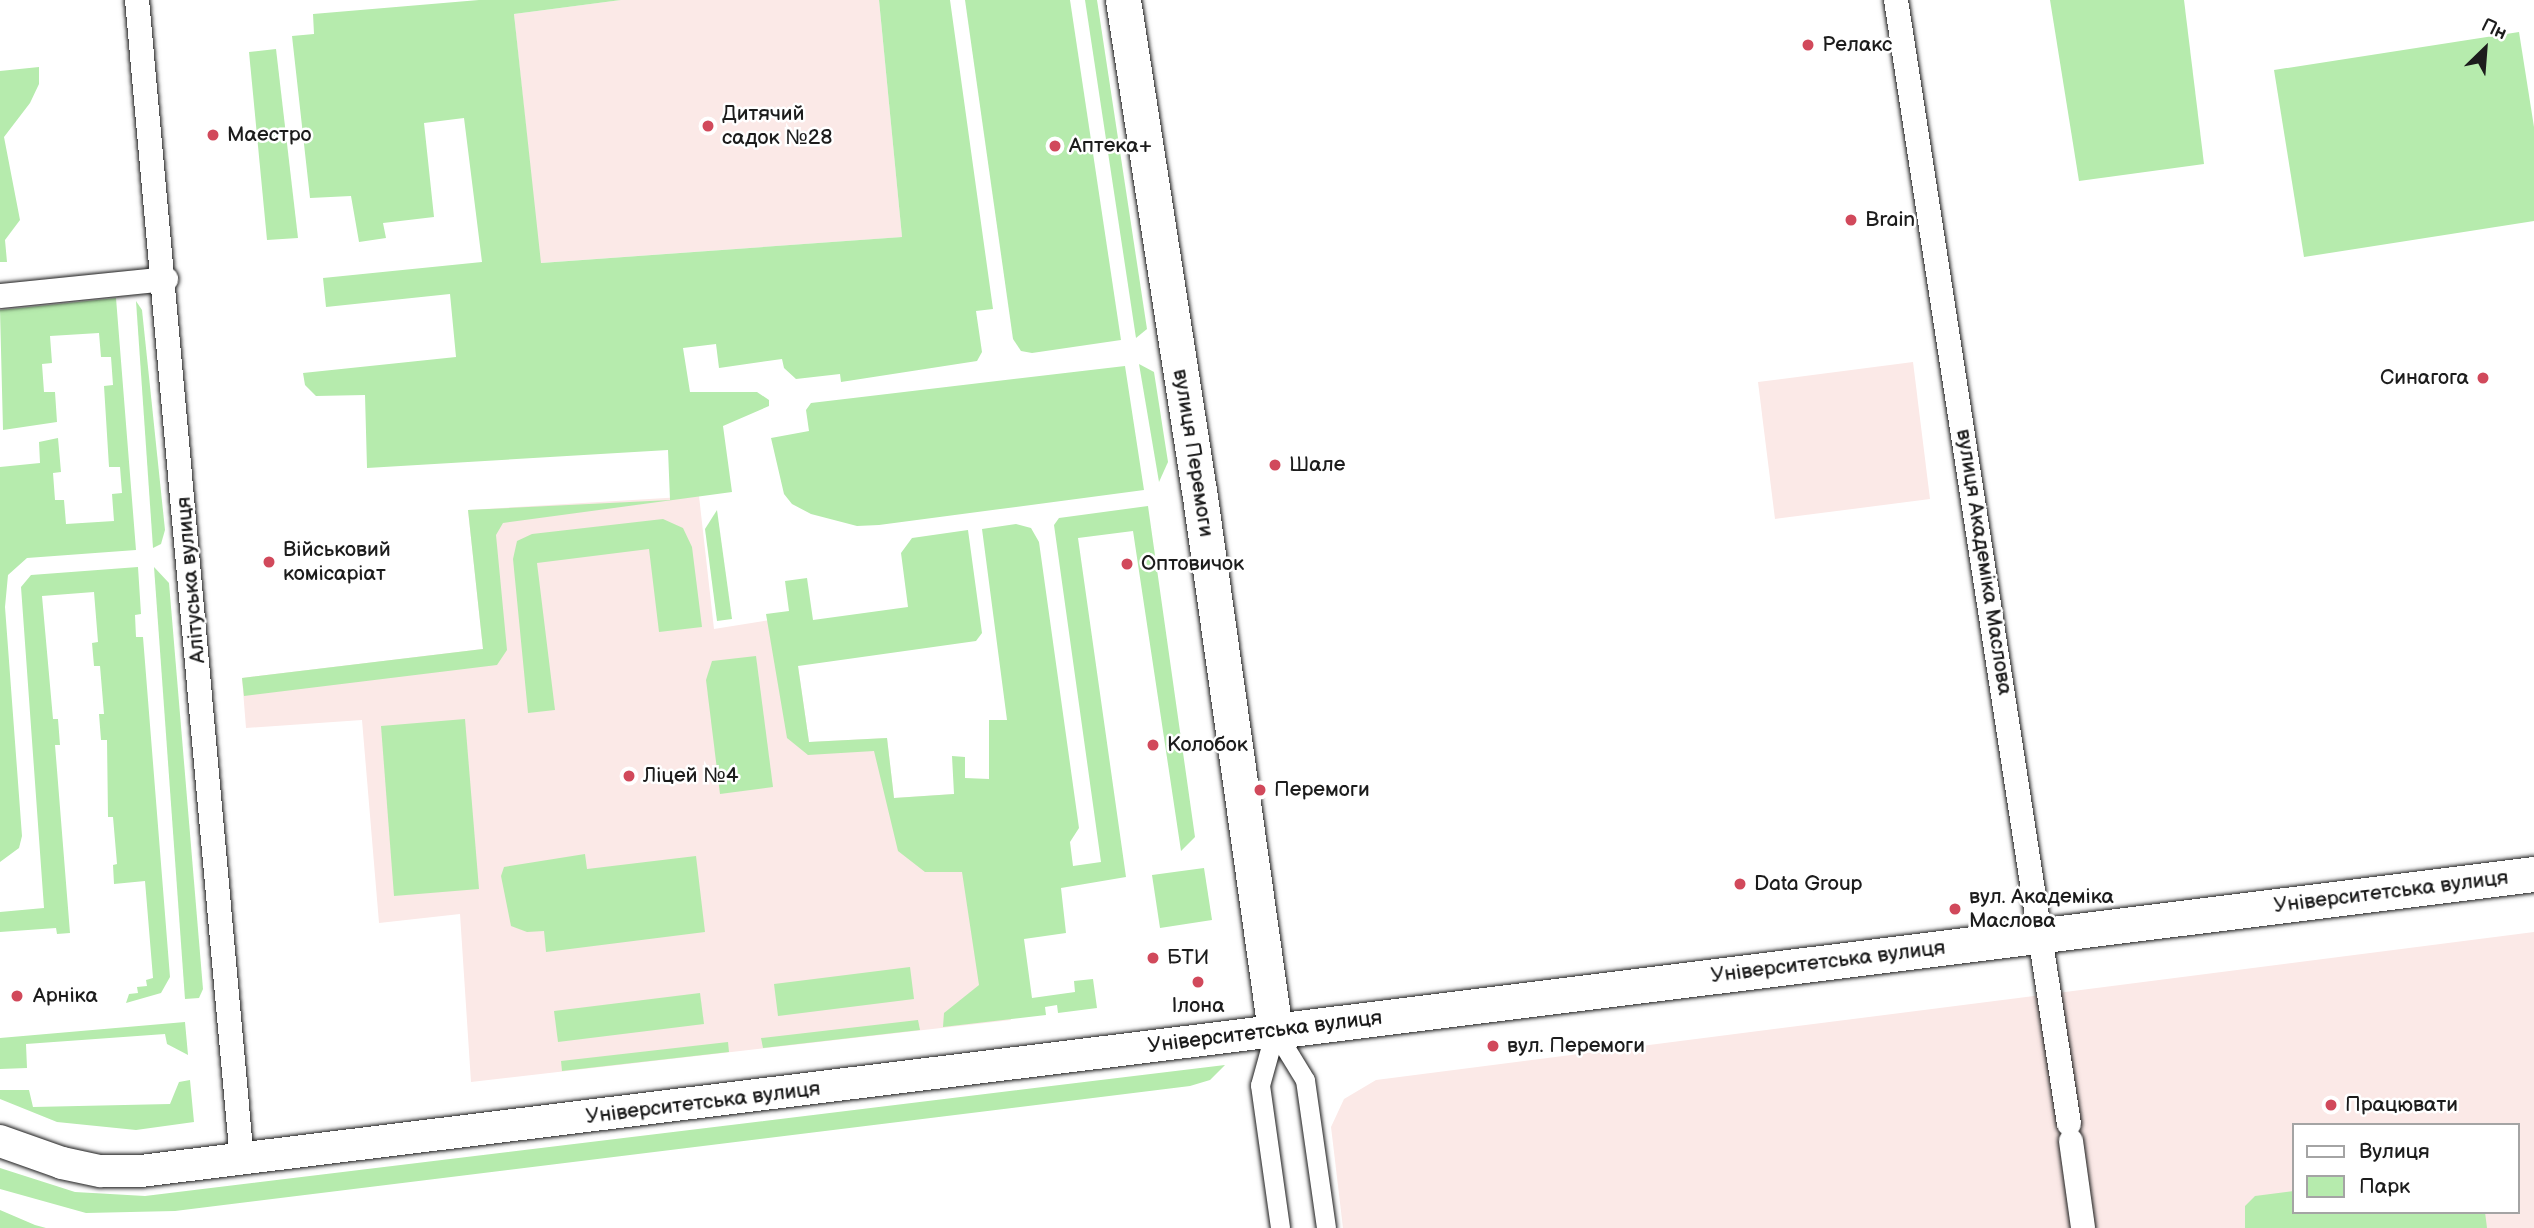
<!DOCTYPE html>
<meta charset="utf-8">
<style>
body{margin:0}
#map{position:relative;width:2534px;height:1228px;overflow:hidden;background:#fff;font-family:"Balsamiq Sans",sans-serif}
div>[style]{position:absolute}
.built>*{inset:0;background:#fbe9e7}
.green>*{inset:0;background:#b6ebad}
.roads{filter:drop-shadow(0 0 2px #1c1c1c) drop-shadow(0 0 2px #1c1c1c)}
.pedestrian>*{height:19px;margin:-9.5px;padding:0 9.5px;transform-origin:9.5px;border-radius:9.5px;background:#fff}
.minor>*{height:24px;margin:-12px;padding:0 12px;transform-origin:12px;border-radius:12px;background:#fff}
.tertiary>*{height:32px;margin:-16px;padding:0 16px;transform-origin:16px;border-radius:16px;background:#fff}
.secondary>*{height:35px;margin:-17.5px;padding:0 17.5px;transform-origin:17.5px;border-radius:17.5px;background:#fff}
.dots>*{width:19px;height:19px;translate:-50% -50%;box-sizing:border-box;border:4px solid #fff;border-radius:50%}
span{translate:-50% -50%;white-space:nowrap;text-align:center;line-height:1.15;-webkit-text-stroke:5px #fff;paint-order:stroke}
.poi-label{font-size:21px;color:#1c1c1c}
.left{translate:0 -50%;text-align:left}
.right{translate:-100% -50%;text-align:right}
.street-label{font-size:21px;color:#1c1c1c}
.legend{position:absolute;left:2292px;top:1123px;width:228px;height:91px;box-sizing:border-box;background:#fff;border:2px solid #a4a4a4;margin:0;padding:9px 12px;list-style:none;font-size:21px;color:#1c1c1c}
.legend li{display:flex;align-items:center;gap:14px;height:35px}
.legend b{width:35px;border:2px solid #a4a4a4}
.north{position:absolute;left:2450px;top:14px;width:70px;height:70px;-webkit-text-stroke:5px #fff;paint-order:stroke;rotate:25deg;font-size:19px;font-weight:700;line-height:28px;text-align:center;color:#1c1c1c}
.north::after{content:'';display:block;margin:auto;width:24px;height:32px;background:#1c1c1c;clip-path:polygon(50% 0,100% 100%,50% 72%,0 100%)}
</style>
<div id="map">
<div class="built">
<div style="clip-path:polygon(621px 0,879px 0,902px 237px,540px 263px,514px 14px)"></div>
<div style="clip-path:polygon(1913px 362px,1930px 499px,1775px 519px,1758px 382px)"></div>
<div style="clip-path:polygon(699px 496px,714px 629px,801px 615px,798px 666px,809px 742px,887px 738px,894px 798px,955px 794px,1011px 1020px,471px 1082px,460px 914px,379px 923px,362px 720px,246px 728px,242px 678px,483px 649px,468px 510px)"></div>
<div style="clip-path:polygon(evenodd,2534px 932px,2534px 1228px,1343px 1228px,1331px 1127px,1344px 1099px,1376px 1080px,2534px 932px,2294px 1125px,2518px 1125px,2518px 1212px,2294px 1212px,2294px 1125px)"></div>
</div>
<div class="green">
<div style="clip-path:polygon(479px 0,621px 0,514px 14px,541px 263px,902px 237px,879px 0,950px 0,993px 309px,976px 311px,982px 352px,977px 361px,841px 382px,840px 374px,796px 379px,784px 368px,782px 359px,719px 368px,716px 344px,683px 348px,690px 392px,757px 392px,769px 400px,769px 406px,723px 426px,732px 492px,503px 523px,496px 535px,507px 650px,497px 665px,244px 696px,242px 678px,483px 649px,468px 510px,670px 500px,668px 450px,367px 468px,365px 395px,316px 396px,305px 385px,303px 373px,456px 357px,450px 294px,326px 307px,323px 278px,482px 262px,464px 118px,424px 123px,434px 217px,383px 223px,386px 238px,359px 242px,351px 196px,310px 198px,292px 36px,314px 34px,313px 14px)"></div>
<div style="clip-path:polygon(965px 0,1070px 0,1121px 340px,1032px 353px,1021px 351px,1013px 339px)"></div>
<div style="clip-path:polygon(1085px 0,1097px 0,1147px 329px,1136px 338px)"></div>
<div style="clip-path:polygon(2050px 0,2184px 0,2204px 164px,2079px 181px)"></div>
<div style="clip-path:polygon(2519px 32px,2534px 127px,2534px 221px,2304px 257px,2274px 70px)"></div>
<div style="clip-path:polygon(276px 49px,298px 238px,267px 240px,249px 52px)"></div>
<div style="clip-path:polygon(39px 67px,39px 84px,30px 103px,4px 137px,20px 220px,5px 240px,7px 262px,0 262px,0 71px)"></div>
<div style="clip-path:polygon(116px 298px,136px 550px,27px 558px,8px 575px,5px 607px,22px 836px,19px 848px,0 862px,0 467px,40px 463px,39px 442px,58px 438px,61px 472px,53px 473px,55px 500px,64px 500px,66px 524px,114px 521px,112px 494px,122px 493px,120px 467px,109px 467px,104px 386px,113px 385px,111px 357px,101px 357px,99px 333px,50px 336px,52px 363px,42px 364px,44px 392px,55px 392px,57px 422px,3px 430px,0 310px)"></div>
<div style="clip-path:polygon(136px 301px,142px 310px,165px 530px,161px 544px,153px 548px)"></div>
<div style="clip-path:polygon(1139px 364px,1154px 372px,1168px 462px,1159px 482px)"></div>
<div style="clip-path:polygon(1125px 366px,1144px 490px,879px 525px,857px 526px,811px 514px,792px 504px,784px 494px,771px 438px,809px 431px,806px 410px,811px 403px)"></div>
<div style="clip-path:polygon(1148px 506px,1195px 837px,1181px 851px,1133px 531px,1078px 538px,1126px 877px,1061px 888px,1066px 933px,1024px 939px,1032px 998px,1075px 992px,1074px 981px,1093px 979px,1097px 1008px,1058px 1013px,1057px 1005px,1045px 1007px,1046px 1015px,943px 1027px,944px 1013px,979px 985px,962px 872px,925px 872px,898px 851px,874px 751px,808px 755px,787px 738px,766px 614px,789px 611px,785px 581px,807px 578px,813px 620px,908px 607px,901px 553px,912px 538px,968px 530px,982px 633px,976px 641px,798px 666px,809px 742px,887px 738px,894px 798px,954px 794px,952px 756px,965px 757px,965px 778px,989px 779px,989px 720px,1007px 720px,982px 529px,1016px 524px,1031px 528px,1039px 542px,1079px 828px,1070px 842px,1073px 866px,1101px 862px,1054px 525px,1059px 518px)"></div>
<div style="clip-path:polygon(717px 510px,732px 619px,717px 621px,705px 529px)"></div>
<div style="clip-path:polygon(663px 519px,683px 528px,692px 547px,702px 627px,659px 632px,649px 549px,537px 563px,555px 710px,528px 713px,513px 559px,517px 541px,532px 534px)"></div>
<div style="clip-path:polygon(138px 567px,141px 614px,135px 615px,136px 637px,143px 637px,170px 977px,161px 993px,126px 1003px,129px 994px,138px 993px,137px 987px,147px 986px,146px 980px,153px 978px,145px 881px,114px 884px,113px 865px,117px 864px,113px 817px,108px 817px,107px 740px,101px 740px,99px 714px,104px 714px,100px 666px,94px 666px,92px 643px,98px 642px,94px 592px,42px 596px,53px 719px,58px 719px,60px 745px,55px 745px,70px 933px,57px 934px,56px 928px,0 932px,0 912px,44px 908px,21px 587px,31px 575px)"></div>
<div style="clip-path:polygon(154px 567px,169px 583px,203px 989px,199px 998px,185px 999px)"></div>
<div style="clip-path:polygon(756px 656px,773px 787px,720px 794px,706px 680px,712px 661px)"></div>
<div style="clip-path:polygon(465px 719px,479px 889px,394px 896px,381px 726px)"></div>
<div style="clip-path:polygon(585px 854px,587px 869px,696px 856px,705px 932px,546px 952px,544px 931px,527px 932px,511px 926px,501px 876px,504px 867px)"></div>
<div style="clip-path:polygon(1204px 868px,1212px 920px,1160px 928px,1152px 875px)"></div>
<div style="clip-path:polygon(910px 967px,914px 999px,778px 1016px,774px 984px)"></div>
<div style="clip-path:polygon(700px 993px,704px 1024px,558px 1042px,554px 1011px)"></div>
<div style="clip-path:polygon(918px 1020px,920px 1030px,763px 1048px,761px 1038px)"></div>
<div style="clip-path:polygon(185px 1022px,188px 1055px,167px 1044px,165px 1034px,26px 1044px,27px 1068px,0 1069px,0 1038px)"></div>
<div style="clip-path:polygon(728px 1042px,729px 1052px,562px 1071px,561px 1061px)"></div>
<div style="clip-path:polygon(1225px 1065px,1210px 1080px,1190px 1086px,175px 1211px,86px 1213px,0 1189px,0 1168px,75px 1192px,145px 1196px)"></div>
<div style="clip-path:polygon(190px 1080px,194px 1122px,136px 1130px,57px 1122px,0 1099px,0 1090px,29px 1090px,33px 1107px,170px 1104px,179px 1082px)"></div>
<div style="clip-path:polygon(2294px 1191px,2294px 1212px,2485px 1212px,2487px 1228px,2245px 1228px,2245px 1206px,2255px 1196px)"></div>
<div style="clip-path:polygon(0 1210px,35px 1225px,46px 1228px,0 1228px)"></div>
</div>
<div class="roads">
<div class="pedestrian">
<div style="left:1275px;top:1031px;width:57px;rotate:58.5deg"></div>
<div style="left:1305px;top:1080px;width:149px;rotate:81.9deg"></div>
<div style="left:1275px;top:1031px;width:56px;rotate:105.5deg"></div>
<div style="left:1260px;top:1085px;width:144px;rotate:82deg"></div>
</div>
<div class="minor">
<div style="left:137px;top:0;width:1165px;rotate:84.83deg"></div>
<div style="left:1896px;top:0;width:1137px;rotate:81.25deg"></div>
<div style="left:0;top:296px;width:167px;rotate:-5.8deg"></div>
<div style="left:2071px;top:1141px;width:88px;rotate:82.1deg"></div>
</div>
<div class="tertiary">
<div style="left:0;top:1141px;width:66px;rotate:19.5deg"></div>
<div style="left:62px;top:1163px;width:40px;rotate:12deg"></div>
<div style="left:101px;top:1171px;width:40px"></div>
<div style="left:141px;top:1171px;width:1143px;rotate:-7.04deg"></div>
</div>
<div class="secondary">
<div style="left:1123px;top:0;width:496px;rotate:81.2deg"></div>
<div style="left:1199px;top:490px;width:546px;rotate:82deg"></div>
<div style="left:1275px;top:1031px;width:1269px;rotate:-7.11deg"></div>
</div>
</div>
<div class="dots">
<div style="left:1808px;top:45px;background:#d1495b"></div>
<div style="left:708px;top:126px;background:#d1495b"></div>
<div style="left:213px;top:135px;background:#d1495b"></div>
<div style="left:1055px;top:146px;background:#d1495b"></div>
<div style="left:1851px;top:220px;background:#d1495b"></div>
<div style="left:2483px;top:378px;background:#d1495b"></div>
<div style="left:1275px;top:465px;background:#d1495b"></div>
<div style="left:269px;top:562px;background:#d1495b"></div>
<div style="left:1127px;top:564px;background:#d1495b"></div>
<div style="left:1153px;top:745px;background:#d1495b"></div>
<div style="left:629px;top:776px;background:#d1495b"></div>
<div style="left:1260px;top:790px;background:#d1495b"></div>
<div style="left:1740px;top:884px;background:#d1495b"></div>
<div style="left:1955px;top:909px;background:#d1495b"></div>
<div style="left:1153px;top:958px;background:#d1495b"></div>
<div style="left:1198px;top:982px;background:#d1495b"></div>
<div style="left:17px;top:996px;background:#d1495b"></div>
<div style="left:1493px;top:1046px;background:#d1495b"></div>
<div style="left:2331px;top:1105px;background:#d1495b"></div>
</div>
<div class="poi-label">
<span class="left" style="left:1822px;top:45px">Релакс</span>
<span class="left" style="left:722px;top:126px">Дитячий<br>садок №28</span>
<span class="left" style="left:227px;top:135px">Маестро</span>
<span class="left" style="left:1069px;top:146px">Аптека+</span>
<span class="left" style="left:1865px;top:220px">Brain</span>
<span class="right" style="left:2469px;top:378px">Синагога</span>
<span class="left" style="left:1289px;top:465px">Шале</span>
<span class="left" style="left:283px;top:562px">Військовий<br>комісаріат</span>
<span class="left" style="left:1141px;top:564px">Оптовичок</span>
<span class="left" style="left:1167px;top:745px">Колобок</span>
<span class="left" style="left:643px;top:776px">Ліцей №4</span>
<span class="left" style="left:1274px;top:790px">Перемоги</span>
<span class="left" style="left:1754px;top:884px">Data Group</span>
<span class="left" style="left:1969px;top:909px">вул. Академіка<br>Маслова</span>
<span class="left" style="left:1167px;top:958px">БТИ</span>
<span class="left" style="left:33px;top:996px">Арніка</span>
<span style="left:1198px;top:1006px">Ілона</span>
<span class="left" style="left:1507px;top:1046px">вул. Перемоги</span>
<span class="left" style="left:2345px;top:1105px">Працювати</span>
</div>
<div class="street-label">
<span style="left:1193px;top:453px;rotate:81deg">вулиця Перемоги</span>
<span style="left:1984px;top:562px;rotate:81deg">вулиця Академіка Маслова</span>
<span style="left:191px;top:580px;rotate:-95deg">Алітуська вулиця</span>
<span style="left:2391px;top:892px;rotate:-7deg">Університетська вулиця</span>
<span style="left:1828px;top:962px;rotate:-7deg">Університетська вулиця</span>
<span style="left:1265px;top:1032px;rotate:-7deg">Університетська вулиця</span>
<span style="left:703px;top:1103px;rotate:-7deg">Університетська вулиця</span>
</div>
<ul class="legend">
<li><b style="height:9px;background:#fff"></b>Вулиця</li>
<li><b style="height:19px;background:#b6ebad"></b>Парк</li>
</ul>
<div class="north">Пн</div>
</div>
